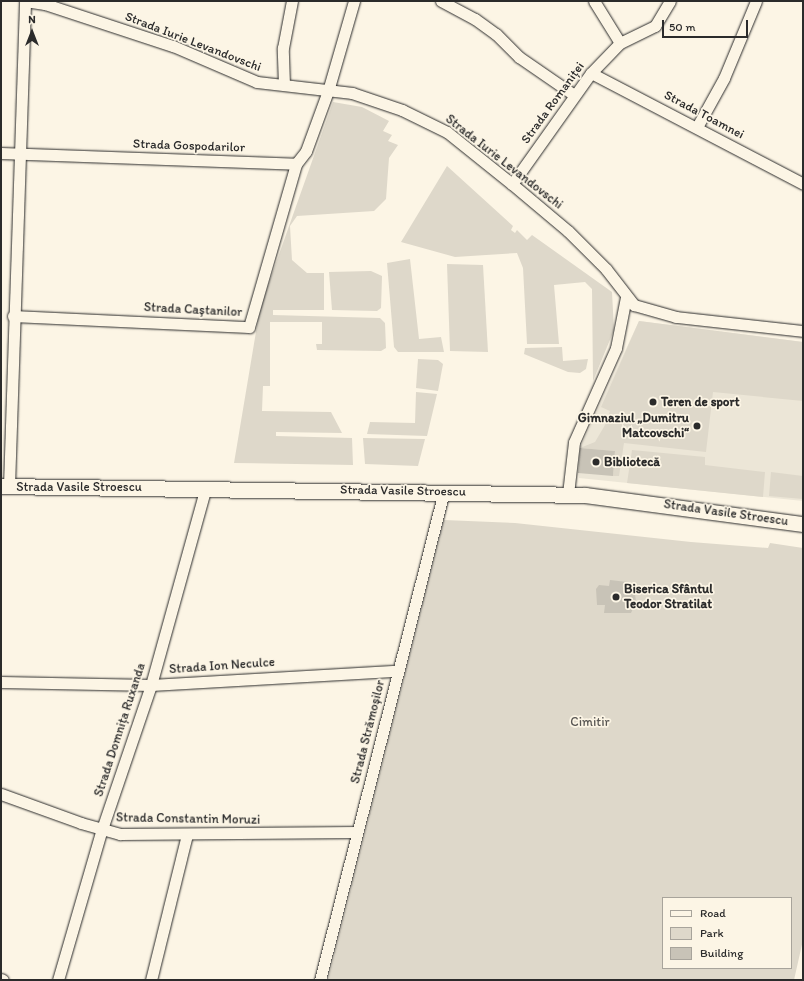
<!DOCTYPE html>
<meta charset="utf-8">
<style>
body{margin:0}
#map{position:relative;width:804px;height:981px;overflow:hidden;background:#fcf5e5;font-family:Itim,sans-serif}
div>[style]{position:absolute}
.built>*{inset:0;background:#ece6d7}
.green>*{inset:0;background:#ded8ca}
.building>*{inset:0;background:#c8c3b7}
.roads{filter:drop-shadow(0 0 1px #2b2b2b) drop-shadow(0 0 1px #2b2b2b)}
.minor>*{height:11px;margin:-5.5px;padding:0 5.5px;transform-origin:5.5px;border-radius:5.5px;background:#fcf5e5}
.secondary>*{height:15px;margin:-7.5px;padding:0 7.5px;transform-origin:7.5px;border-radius:7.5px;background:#fcf5e5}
.dots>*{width:11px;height:11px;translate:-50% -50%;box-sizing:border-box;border:2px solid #fcf5e5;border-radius:50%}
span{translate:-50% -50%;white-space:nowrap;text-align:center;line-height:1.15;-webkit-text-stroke:3.5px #fcf5e5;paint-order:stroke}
.street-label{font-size:13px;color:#2b2b2b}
.poi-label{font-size:13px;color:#2b2b2b;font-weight:700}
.left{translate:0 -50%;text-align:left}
.right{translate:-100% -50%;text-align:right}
.park-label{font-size:13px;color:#585653}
.frame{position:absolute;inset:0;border:2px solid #2b2b2b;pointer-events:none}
.legend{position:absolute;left:662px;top:897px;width:130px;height:72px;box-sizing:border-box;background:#fcf5e5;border:1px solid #a8a49b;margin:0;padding:5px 7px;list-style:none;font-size:12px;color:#2b2b2b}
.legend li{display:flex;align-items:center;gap:8px;height:20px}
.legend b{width:20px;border:1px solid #a8a49b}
.north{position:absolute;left:12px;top:12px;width:40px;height:40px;-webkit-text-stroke:3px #fcf5e5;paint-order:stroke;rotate:0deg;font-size:11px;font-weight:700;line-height:16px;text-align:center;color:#2b2b2b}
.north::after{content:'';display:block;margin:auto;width:14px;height:18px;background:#2b2b2b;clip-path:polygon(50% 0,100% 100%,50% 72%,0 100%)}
.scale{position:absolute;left:662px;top:20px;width:86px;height:18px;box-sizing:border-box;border:2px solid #2b2b2b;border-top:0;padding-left:5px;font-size:12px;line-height:14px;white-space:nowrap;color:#2b2b2b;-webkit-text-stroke:3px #fcf5e5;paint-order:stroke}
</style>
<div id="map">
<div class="built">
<div style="clip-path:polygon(639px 321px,803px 342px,803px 501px,579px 478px,580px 448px)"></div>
</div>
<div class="green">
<div style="clip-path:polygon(333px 102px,362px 107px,389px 121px,383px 131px,392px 135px,388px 141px,398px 145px,389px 158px,386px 199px,374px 211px,297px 216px,290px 226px,292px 260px,307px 273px,324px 273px,324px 310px,273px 310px,273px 315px,380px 318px,385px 323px,386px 348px,381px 351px,317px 350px,316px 344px,322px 344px,322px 322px,270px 322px,270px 386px,263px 386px,262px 411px,331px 412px,342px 433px,276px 432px,276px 436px,352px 438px,353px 465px,234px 463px,260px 308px)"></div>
<div style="clip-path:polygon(447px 166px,513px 226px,511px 230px,515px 233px,517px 230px,527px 240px,532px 235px,612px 292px,614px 330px,593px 381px,592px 289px,585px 282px,554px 285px,559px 344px,527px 344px,523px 268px,517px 253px,455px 257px,401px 242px)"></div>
<div style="clip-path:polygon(410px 259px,419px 339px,441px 337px,444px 352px,398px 352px,394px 347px,387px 263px)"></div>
<div style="clip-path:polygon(447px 264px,483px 265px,488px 352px,450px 351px)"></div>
<div style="clip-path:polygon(371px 271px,382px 276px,381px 308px,377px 311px,332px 310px,329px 272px)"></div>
<div style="clip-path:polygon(639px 321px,803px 342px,803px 401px,713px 392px,706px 452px,624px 443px,619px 476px,613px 476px,615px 451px,580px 448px,595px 442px,605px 425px,610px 411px,601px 407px)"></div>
<div style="clip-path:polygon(562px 347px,563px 361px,588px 359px,586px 369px,580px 373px,568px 372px,524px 354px,525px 348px)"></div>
<div style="clip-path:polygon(418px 359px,438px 360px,443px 364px,438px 391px,416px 388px)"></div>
<div style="clip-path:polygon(416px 392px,437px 394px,427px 436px,367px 434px,370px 422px,415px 423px)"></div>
<div style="clip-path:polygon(363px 438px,425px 439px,418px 466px,365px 464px)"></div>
<div style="clip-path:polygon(632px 450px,705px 457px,705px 465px,765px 472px,763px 497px,627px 483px)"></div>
<div style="clip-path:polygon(771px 472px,803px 476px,803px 499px,769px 496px)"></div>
<div style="clip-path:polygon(evenodd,444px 520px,515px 523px,691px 542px,768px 548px,770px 543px,803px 548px,803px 940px,794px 980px,328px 980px,444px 520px,663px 898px,791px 898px,791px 968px,663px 968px,663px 898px)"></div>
</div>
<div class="building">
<div style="clip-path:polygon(580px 448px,615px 451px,613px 476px,578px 473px)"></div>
<div style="clip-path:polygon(610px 580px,627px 582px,628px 586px,634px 586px,636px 602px,631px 613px,604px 613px,605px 605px,597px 605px,596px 589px,599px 585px,609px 586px)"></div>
</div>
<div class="roads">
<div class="minor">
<div style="left:25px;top:1px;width:20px;rotate:9deg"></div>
<div style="left:45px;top:4px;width:135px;rotate:18.2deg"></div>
<div style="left:173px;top:46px;width:91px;rotate:23.2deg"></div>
<div style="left:257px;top:82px;width:96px;rotate:6.6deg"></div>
<div style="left:352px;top:93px;width:53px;rotate:18.8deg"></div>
<div style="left:402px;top:110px;width:50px;rotate:26.1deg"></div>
<div style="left:447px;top:132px;width:83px;rotate:38.7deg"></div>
<div style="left:512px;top:184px;width:73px;rotate:40deg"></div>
<div style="left:568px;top:231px;width:54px;rotate:45deg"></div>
<div style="left:606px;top:269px;width:46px;rotate:52.1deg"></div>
<div style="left:634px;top:305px;width:44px;rotate:15.9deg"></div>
<div style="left:676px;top:317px;width:128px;rotate:6.3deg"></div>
<div style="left:441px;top:1px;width:38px;rotate:28deg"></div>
<div style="left:475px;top:19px;width:26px;rotate:36deg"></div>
<div style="left:496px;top:34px;width:33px;rotate:45deg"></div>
<div style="left:519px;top:57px;width:67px;rotate:34.6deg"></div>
<div style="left:594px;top:1px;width:49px;rotate:58.2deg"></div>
<div style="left:591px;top:73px;width:239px;rotate:27.6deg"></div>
<div style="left:284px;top:85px;width:37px;rotate:-92deg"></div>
<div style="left:283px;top:48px;width:48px;rotate:-79.2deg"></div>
<div style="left:697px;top:127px;width:56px;rotate:-61.1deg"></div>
<div style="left:724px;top:78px;width:83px;rotate:-67.4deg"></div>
<div style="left:1px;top:153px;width:295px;rotate:2.1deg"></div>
<div style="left:296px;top:164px;width:16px;rotate:-52deg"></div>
<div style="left:306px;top:151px;width:64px;rotate:-69.9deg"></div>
<div style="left:328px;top:91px;width:94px;rotate:-73.9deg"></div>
<div style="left:512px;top:184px;width:136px;rotate:-54.6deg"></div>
<div style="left:591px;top:73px;width:42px;rotate:-46deg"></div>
<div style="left:620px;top:43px;width:39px;rotate:-26deg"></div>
<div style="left:655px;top:26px;width:29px;rotate:-59deg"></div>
<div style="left:13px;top:316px;width:236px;rotate:2.7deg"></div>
<div style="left:249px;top:327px;width:170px;rotate:-73.9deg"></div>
<div style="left:9px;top:486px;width:485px;rotate:-88.1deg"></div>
<div style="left:568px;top:494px;width:52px;rotate:-83.4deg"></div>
<div style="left:574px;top:442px;width:103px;rotate:-65.9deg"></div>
<div style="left:616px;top:348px;width:52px;rotate:-78.9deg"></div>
<div style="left:1px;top:682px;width:150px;rotate:1.1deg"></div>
<div style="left:151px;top:685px;width:246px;rotate:-3.3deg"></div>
<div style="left:1px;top:794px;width:85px;rotate:19.9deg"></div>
<div style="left:81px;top:823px;width:41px;rotate:15.8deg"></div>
<div style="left:120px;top:834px;width:237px;rotate:-0.5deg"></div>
<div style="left:1px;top:979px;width:2px;rotate:27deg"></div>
<div style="left:58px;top:980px;width:157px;rotate:-73.8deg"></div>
<div style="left:102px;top:829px;width:152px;rotate:-71.2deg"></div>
<div style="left:151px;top:685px;width:205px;rotate:-74.5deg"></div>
<div style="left:151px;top:980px;width:149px;rotate:-76.1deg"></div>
<div style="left:320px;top:980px;width:504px;rotate:-75.77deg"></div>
</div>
<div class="secondary">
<div style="left:1px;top:486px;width:584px;rotate:0.88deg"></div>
<div style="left:585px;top:495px;width:220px;rotate:7.6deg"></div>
</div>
</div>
<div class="dots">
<div style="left:653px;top:402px;background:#2b2b2b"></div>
<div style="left:697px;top:426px;background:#2b2b2b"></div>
<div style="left:596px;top:462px;background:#2b2b2b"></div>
<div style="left:616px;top:597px;background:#2b2b2b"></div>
</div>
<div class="street-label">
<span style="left:193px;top:42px;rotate:21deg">Strada Iurie Levandovschi</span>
<span style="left:553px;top:103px;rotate:-54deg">Strada Romaniței</span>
<span style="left:704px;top:115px;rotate:28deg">Strada Toamnei</span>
<span style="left:189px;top:146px;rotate:2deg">Strada Gospodarilor</span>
<span style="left:504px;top:162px;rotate:38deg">Strada Iurie Levandovschi</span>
<span style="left:193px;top:310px;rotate:3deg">Strada Caștanilor</span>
<span style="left:79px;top:487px">Strada Vasile Stroescu</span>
<span style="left:403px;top:491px;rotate:1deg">Strada Vasile Stroescu</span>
<span style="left:726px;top:513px;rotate:8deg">Strada Vasile Stroescu</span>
<span style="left:222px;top:666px;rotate:-4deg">Strada Ion Neculce</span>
<span style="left:120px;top:730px;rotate:-72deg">Strada Domnița Ruxanda</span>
<span style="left:368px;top:732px;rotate:-76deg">Strada Strămoșilor</span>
<span style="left:188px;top:819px;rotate:1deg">Strada Constantin Moruzi</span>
</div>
<div class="poi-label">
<span class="left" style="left:661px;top:402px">Teren de sport</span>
<span class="right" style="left:689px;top:426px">Gimnaziul „Dumitru<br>Matcovschi“</span>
<span class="left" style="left:604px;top:462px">Bibliotecă</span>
<span class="left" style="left:624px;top:597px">Biserica Sfântul<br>Teodor Stratilat</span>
</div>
<div class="park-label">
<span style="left:590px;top:722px">Cimitir</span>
</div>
<div class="frame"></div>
<ul class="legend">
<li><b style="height:5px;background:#fcf5e5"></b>Road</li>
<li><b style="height:11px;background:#ded8ca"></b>Park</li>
<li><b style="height:11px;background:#c8c3b7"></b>Building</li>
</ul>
<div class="north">N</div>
<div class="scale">50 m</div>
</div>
